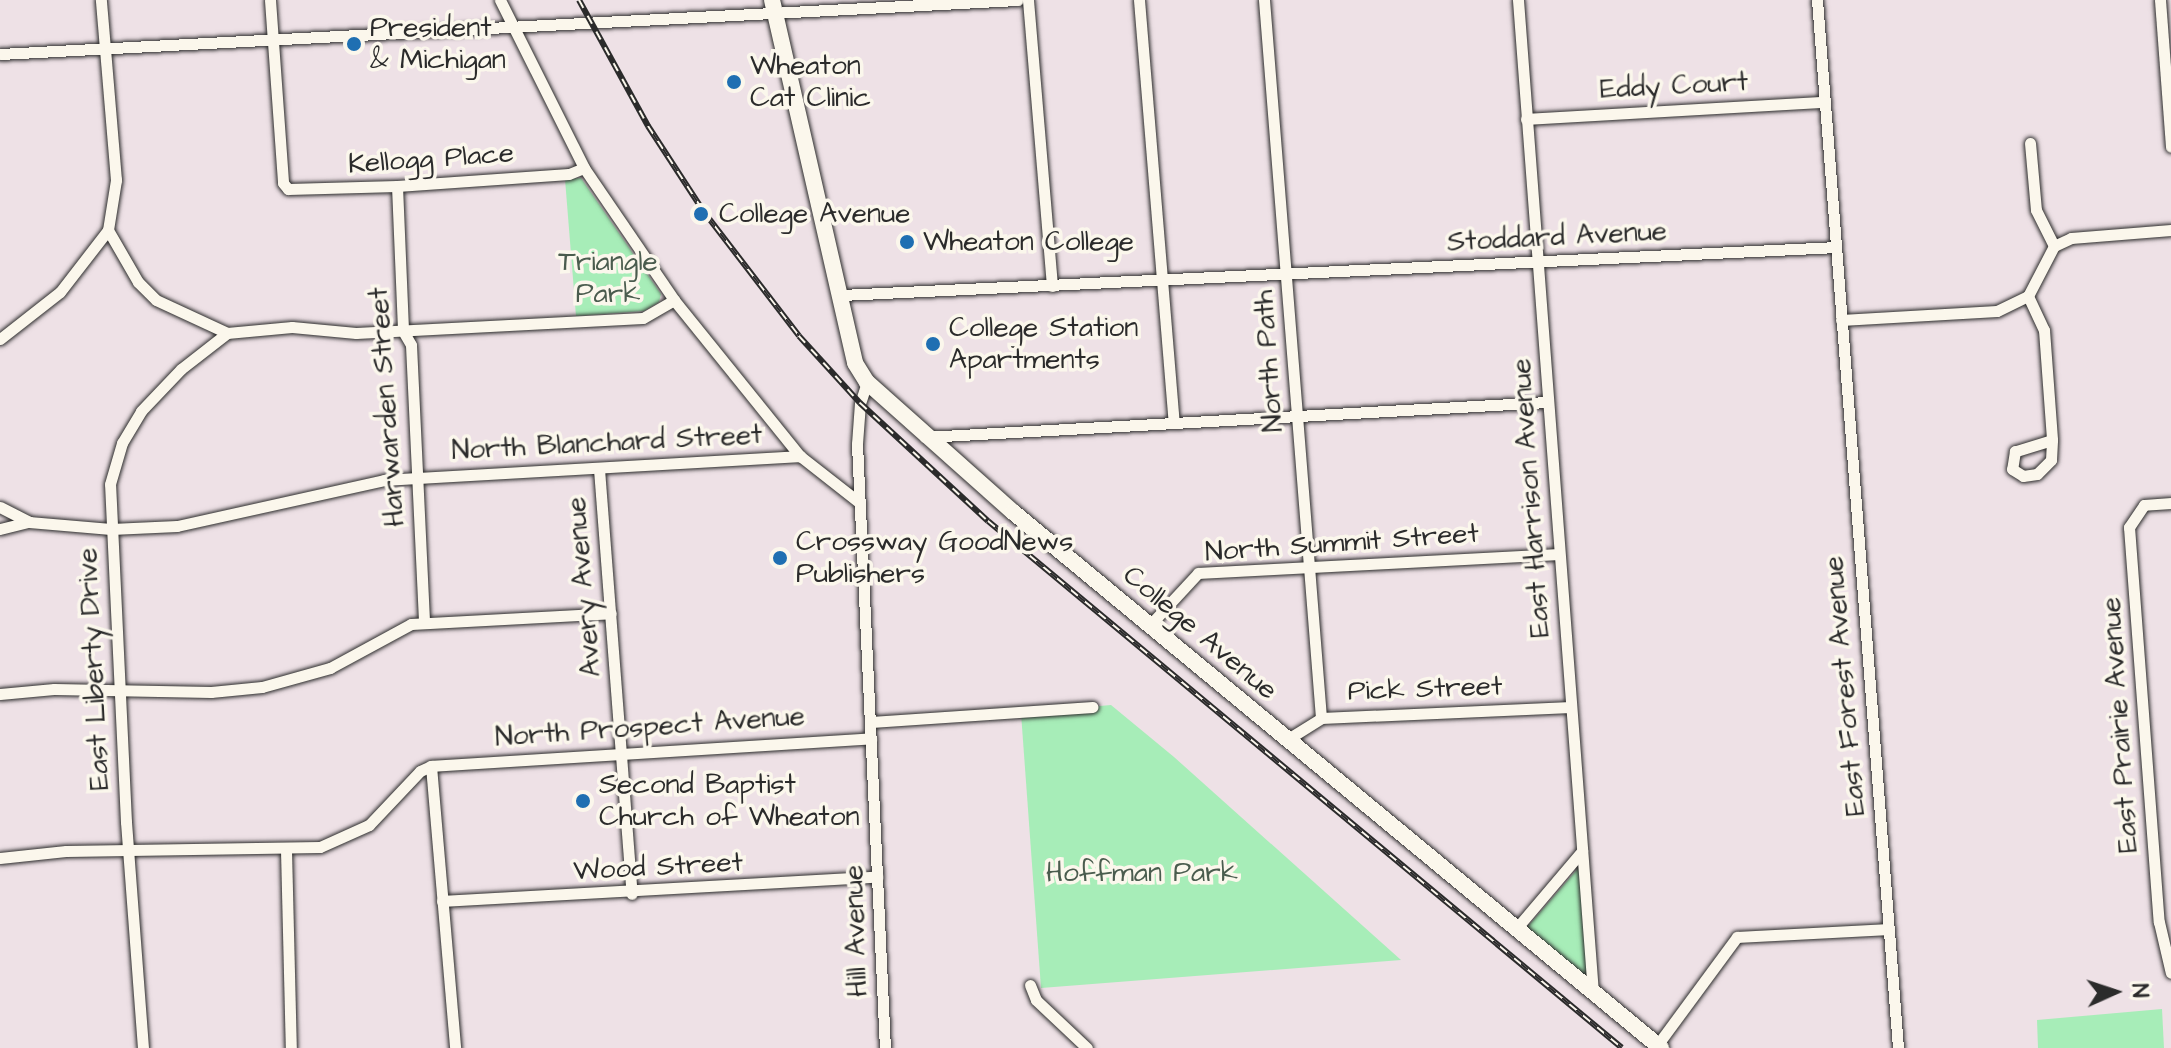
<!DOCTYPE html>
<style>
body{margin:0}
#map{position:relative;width:2171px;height:1048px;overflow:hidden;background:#eee1e6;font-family:"Architects Daughter",sans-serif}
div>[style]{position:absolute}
.green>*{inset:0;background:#a7edb8}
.roads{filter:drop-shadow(0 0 2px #2b2b2b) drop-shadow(0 0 2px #2b2b2b)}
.street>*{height:11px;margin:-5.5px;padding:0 5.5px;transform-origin:5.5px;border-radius:5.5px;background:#fbf7ec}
.secondary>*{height:16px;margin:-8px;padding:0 8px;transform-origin:8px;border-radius:8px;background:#fbf7ec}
.rail>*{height:6px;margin-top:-3px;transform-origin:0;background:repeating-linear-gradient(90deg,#fbf7ec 0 9px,#2b2b2b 0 18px);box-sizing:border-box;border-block:2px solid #2b2b2b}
.dots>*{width:22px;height:22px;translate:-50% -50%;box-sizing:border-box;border:4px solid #fbf7ec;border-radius:50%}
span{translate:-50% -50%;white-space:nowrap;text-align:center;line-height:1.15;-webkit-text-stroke:7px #fbf7ec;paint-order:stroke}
.poi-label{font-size:28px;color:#2b2b2b}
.left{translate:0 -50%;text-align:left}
.street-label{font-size:28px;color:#2b2b2b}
.park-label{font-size:28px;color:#4a5c4e}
.north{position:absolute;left:2075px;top:952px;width:80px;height:80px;-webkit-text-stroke:6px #fbf7ec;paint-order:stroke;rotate:87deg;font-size:22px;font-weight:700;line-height:32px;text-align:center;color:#2b2b2b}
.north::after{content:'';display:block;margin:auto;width:28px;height:36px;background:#2b2b2b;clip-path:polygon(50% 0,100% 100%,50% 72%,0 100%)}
</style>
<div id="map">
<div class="green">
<div style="clip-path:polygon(581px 178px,661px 294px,659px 302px,644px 311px,576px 316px,565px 179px)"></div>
<div style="clip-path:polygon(1111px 705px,1174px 757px,1401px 960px,1041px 988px,1021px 713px)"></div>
<div style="clip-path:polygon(1580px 866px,1590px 986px,1523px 932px)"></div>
<div style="clip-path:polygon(2162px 1009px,2164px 1048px,2038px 1048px,2037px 1020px)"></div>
</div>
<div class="roads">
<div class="street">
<div style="left:270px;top:0;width:183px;rotate:85.9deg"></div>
<div style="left:283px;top:183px;width:8px;rotate:50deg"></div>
<div style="left:288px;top:189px;width:109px;rotate:-1.6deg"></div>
<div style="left:397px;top:186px;width:172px;rotate:-4deg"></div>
<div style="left:569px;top:174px;width:16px;rotate:-22deg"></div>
<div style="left:500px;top:0;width:188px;rotate:63.4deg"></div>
<div style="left:584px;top:168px;width:160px;rotate:55.7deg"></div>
<div style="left:674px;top:300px;width:201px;rotate:51.1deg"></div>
<div style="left:800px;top:456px;width:76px;rotate:38.1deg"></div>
<div style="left:1028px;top:0;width:287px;rotate:85.2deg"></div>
<div style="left:1139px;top:0;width:423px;rotate:85.3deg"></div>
<div style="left:1264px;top:0;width:720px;rotate:85.46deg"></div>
<div style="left:1518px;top:0;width:995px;rotate:85.68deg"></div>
<div style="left:1817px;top:0;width:1051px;rotate:85.58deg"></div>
<div style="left:2160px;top:0;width:147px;rotate:85.7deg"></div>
<div style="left:0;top:54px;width:1019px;rotate:-3.04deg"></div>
<div style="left:1526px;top:119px;width:298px;rotate:-3.3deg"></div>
<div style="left:2030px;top:143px;width:67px;rotate:84.9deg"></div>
<div style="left:2036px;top:210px;width:40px;rotate:63.4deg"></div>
<div style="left:397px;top:186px;width:145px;rotate:87.6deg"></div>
<div style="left:403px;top:331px;width:16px;rotate:60deg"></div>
<div style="left:411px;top:345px;width:278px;rotate:87.3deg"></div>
<div style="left:108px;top:230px;width:60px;rotate:60deg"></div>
<div style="left:138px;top:282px;width:25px;rotate:45deg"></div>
<div style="left:156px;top:300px;width:78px;rotate:24.9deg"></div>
<div style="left:227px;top:333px;width:65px;rotate:-5.3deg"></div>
<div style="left:292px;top:327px;width:64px;rotate:5.4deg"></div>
<div style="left:356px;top:333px;width:287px;rotate:-3deg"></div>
<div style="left:643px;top:318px;width:36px;rotate:-30deg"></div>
<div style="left:841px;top:295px;width:995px;rotate:-2.76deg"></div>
<div style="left:2028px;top:296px;width:38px;rotate:65deg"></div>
<div style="left:2044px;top:330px;width:110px;rotate:85.8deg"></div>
<div style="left:2052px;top:440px;width:39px;rotate:163deg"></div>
<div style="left:2015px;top:451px;width:18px;rotate:99deg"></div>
<div style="left:2012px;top:469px;width:13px;rotate:32deg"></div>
<div style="left:2023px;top:476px;width:14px;rotate:-8deg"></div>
<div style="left:2037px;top:474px;width:20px;rotate:-45deg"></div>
<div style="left:2051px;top:460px;width:20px;rotate:-87deg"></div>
<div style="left:1841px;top:320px;width:156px;rotate:-3.3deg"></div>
<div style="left:1997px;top:311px;width:34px;rotate:-26deg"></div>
<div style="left:2028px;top:296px;width:56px;rotate:-62.5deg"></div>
<div style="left:2054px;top:246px;width:19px;rotate:-25deg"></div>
<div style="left:2071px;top:238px;width:100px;rotate:-4.6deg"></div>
<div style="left:0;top:339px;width:76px;rotate:-38.1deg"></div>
<div style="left:60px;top:292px;width:78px;rotate:-52.3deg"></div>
<div style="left:108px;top:230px;width:51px;rotate:-80.9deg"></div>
<div style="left:116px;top:180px;width:181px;rotate:-94.8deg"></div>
<div style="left:867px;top:382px;width:22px;rotate:108deg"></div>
<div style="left:860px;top:403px;width:41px;rotate:94.2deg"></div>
<div style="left:857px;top:444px;width:605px;rotate:87.35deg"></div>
<div style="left:925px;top:437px;width:624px;rotate:-3.22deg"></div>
<div style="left:599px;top:469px;width:426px;rotate:85.6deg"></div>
<div style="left:2171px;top:503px;width:27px;rotate:176deg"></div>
<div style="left:2144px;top:505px;width:27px;rotate:124deg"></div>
<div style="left:2129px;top:527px;width:396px;rotate:85.7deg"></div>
<div style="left:2159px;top:922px;width:52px;rotate:76.8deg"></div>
<div style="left:0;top:507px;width:33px;rotate:27deg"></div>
<div style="left:0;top:529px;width:30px;rotate:-14deg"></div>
<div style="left:29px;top:522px;width:82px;rotate:4.9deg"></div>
<div style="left:111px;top:529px;width:66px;rotate:-2.6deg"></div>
<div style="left:177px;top:526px;width:212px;rotate:-12.5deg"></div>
<div style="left:384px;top:480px;width:417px;rotate:-3.3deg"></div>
<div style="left:1149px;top:626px;width:72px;rotate:-47.2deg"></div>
<div style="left:1198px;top:573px;width:361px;rotate:-3deg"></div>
<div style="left:0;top:694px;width:54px;rotate:-5.3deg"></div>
<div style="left:54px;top:689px;width:157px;rotate:1.1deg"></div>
<div style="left:211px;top:692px;width:51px;rotate:-5.6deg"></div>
<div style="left:262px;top:687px;width:71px;rotate:-15.6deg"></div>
<div style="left:330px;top:668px;width:92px;rotate:-28.5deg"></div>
<div style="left:411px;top:624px;width:200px;rotate:-3.1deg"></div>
<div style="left:871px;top:722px;width:222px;rotate:-3.9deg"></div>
<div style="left:1288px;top:739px;width:39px;rotate:-32deg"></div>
<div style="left:1321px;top:718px;width:250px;rotate:-2.5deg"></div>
<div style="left:431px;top:766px;width:283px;rotate:85.1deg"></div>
<div style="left:286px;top:850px;width:198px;rotate:88.6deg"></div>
<div style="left:0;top:858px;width:66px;rotate:-6.1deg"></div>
<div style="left:66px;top:851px;width:254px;rotate:-0.9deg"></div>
<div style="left:320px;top:847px;width:54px;rotate:-24.2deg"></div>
<div style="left:369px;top:825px;width:74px;rotate:-46.6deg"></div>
<div style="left:420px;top:771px;width:12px;rotate:-24deg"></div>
<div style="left:431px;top:766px;width:441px;rotate:-3.6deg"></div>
<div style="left:442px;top:901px;width:436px;rotate:-3.2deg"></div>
<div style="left:1515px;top:930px;width:104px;rotate:-49.7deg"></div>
<div style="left:1030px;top:985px;width:16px;rotate:68deg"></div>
<div style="left:1036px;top:1000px;width:70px;rotate:43.3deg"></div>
<div style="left:1658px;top:1044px;width:133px;rotate:-53.6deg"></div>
<div style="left:1737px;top:937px;width:152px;rotate:-3deg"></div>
<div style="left:143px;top:1048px;width:227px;rotate:-94.3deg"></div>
<div style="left:126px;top:822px;width:338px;rotate:-92.7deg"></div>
<div style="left:110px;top:484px;width:43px;rotate:-73.7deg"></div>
<div style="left:122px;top:443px;width:37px;rotate:-59deg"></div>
<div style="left:141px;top:411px;width:58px;rotate:-46.4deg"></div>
<div style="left:181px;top:369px;width:58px;rotate:-38deg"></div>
</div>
<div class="secondary">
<div style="left:772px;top:0;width:372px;rotate:77.1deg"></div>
<div style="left:855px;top:363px;width:22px;rotate:58deg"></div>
<div style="left:867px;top:382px;width:195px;rotate:41.7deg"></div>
<div style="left:1013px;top:512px;width:841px;rotate:39.6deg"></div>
</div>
</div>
<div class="rail">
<div style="left:579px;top:0;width:144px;rotate:61.3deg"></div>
<div style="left:648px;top:126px;width:103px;rotate:56.9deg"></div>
<div style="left:704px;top:212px;width:156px;rotate:52.5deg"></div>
<div style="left:799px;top:336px;width:91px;rotate:47.7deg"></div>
<div style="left:860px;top:403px;width:174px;rotate:42.7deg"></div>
<div style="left:988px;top:521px;width:824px;rotate:39.73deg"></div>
</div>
<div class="dots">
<div style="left:354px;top:44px;background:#1f6fb2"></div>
<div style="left:734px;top:82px;background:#1f6fb2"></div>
<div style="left:701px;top:214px;background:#1f6fb2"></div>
<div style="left:907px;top:242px;background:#1f6fb2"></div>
<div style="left:933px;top:344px;background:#1f6fb2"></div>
<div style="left:780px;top:558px;background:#1f6fb2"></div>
<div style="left:583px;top:801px;background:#1f6fb2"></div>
</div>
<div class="poi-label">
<span class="left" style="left:370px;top:44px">President<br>&amp; Michigan</span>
<span class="left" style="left:750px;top:82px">Wheaton<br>Cat Clinic</span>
<span class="left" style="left:719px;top:214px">College Avenue</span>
<span class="left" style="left:923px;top:242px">Wheaton College</span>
<span class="left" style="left:949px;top:344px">College Station<br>Apartments</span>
<span class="left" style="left:796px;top:558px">Crossway GoodNews<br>Publishers</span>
<span class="left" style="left:599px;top:801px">Second Baptist<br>Church of Wheaton</span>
</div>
<div class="street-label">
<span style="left:1674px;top:86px;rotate:-3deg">Eddy Court</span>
<span style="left:431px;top:159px;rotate:-4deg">Kellogg Place</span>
<span style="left:1557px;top:237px;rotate:-3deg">Stoddard Avenue</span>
<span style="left:1269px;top:361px;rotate:-94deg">North Path</span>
<span style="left:387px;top:407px;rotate:-94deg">Harwarden Street</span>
<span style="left:607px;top:443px;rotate:-3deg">North Blanchard Street</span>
<span style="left:1531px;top:498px;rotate:-94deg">East Harrison Avenue</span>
<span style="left:1342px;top:543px;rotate:-4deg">North Summit Street</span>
<span style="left:584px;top:587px;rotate:-95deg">Avery Avenue</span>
<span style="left:1200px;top:633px;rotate:40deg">College Avenue</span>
<span style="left:94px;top:669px;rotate:-93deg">East Liberty Drive</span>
<span style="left:1845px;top:686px;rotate:-95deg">East Forest Avenue</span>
<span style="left:1425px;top:689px;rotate:-2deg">Pick Street</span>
<span style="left:2120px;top:725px;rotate:-94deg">East Prairie Avenue</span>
<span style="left:650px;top:727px;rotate:-4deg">North Prospect Avenue</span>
<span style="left:658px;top:867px;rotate:-3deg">Wood Street</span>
<span style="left:856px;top:931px;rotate:-92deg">Hill Avenue</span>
</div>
<div class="park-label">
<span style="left:608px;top:278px">Triangle<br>Park</span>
<span style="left:1142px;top:873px">Hoffman Park</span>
</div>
<div class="north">N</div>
</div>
